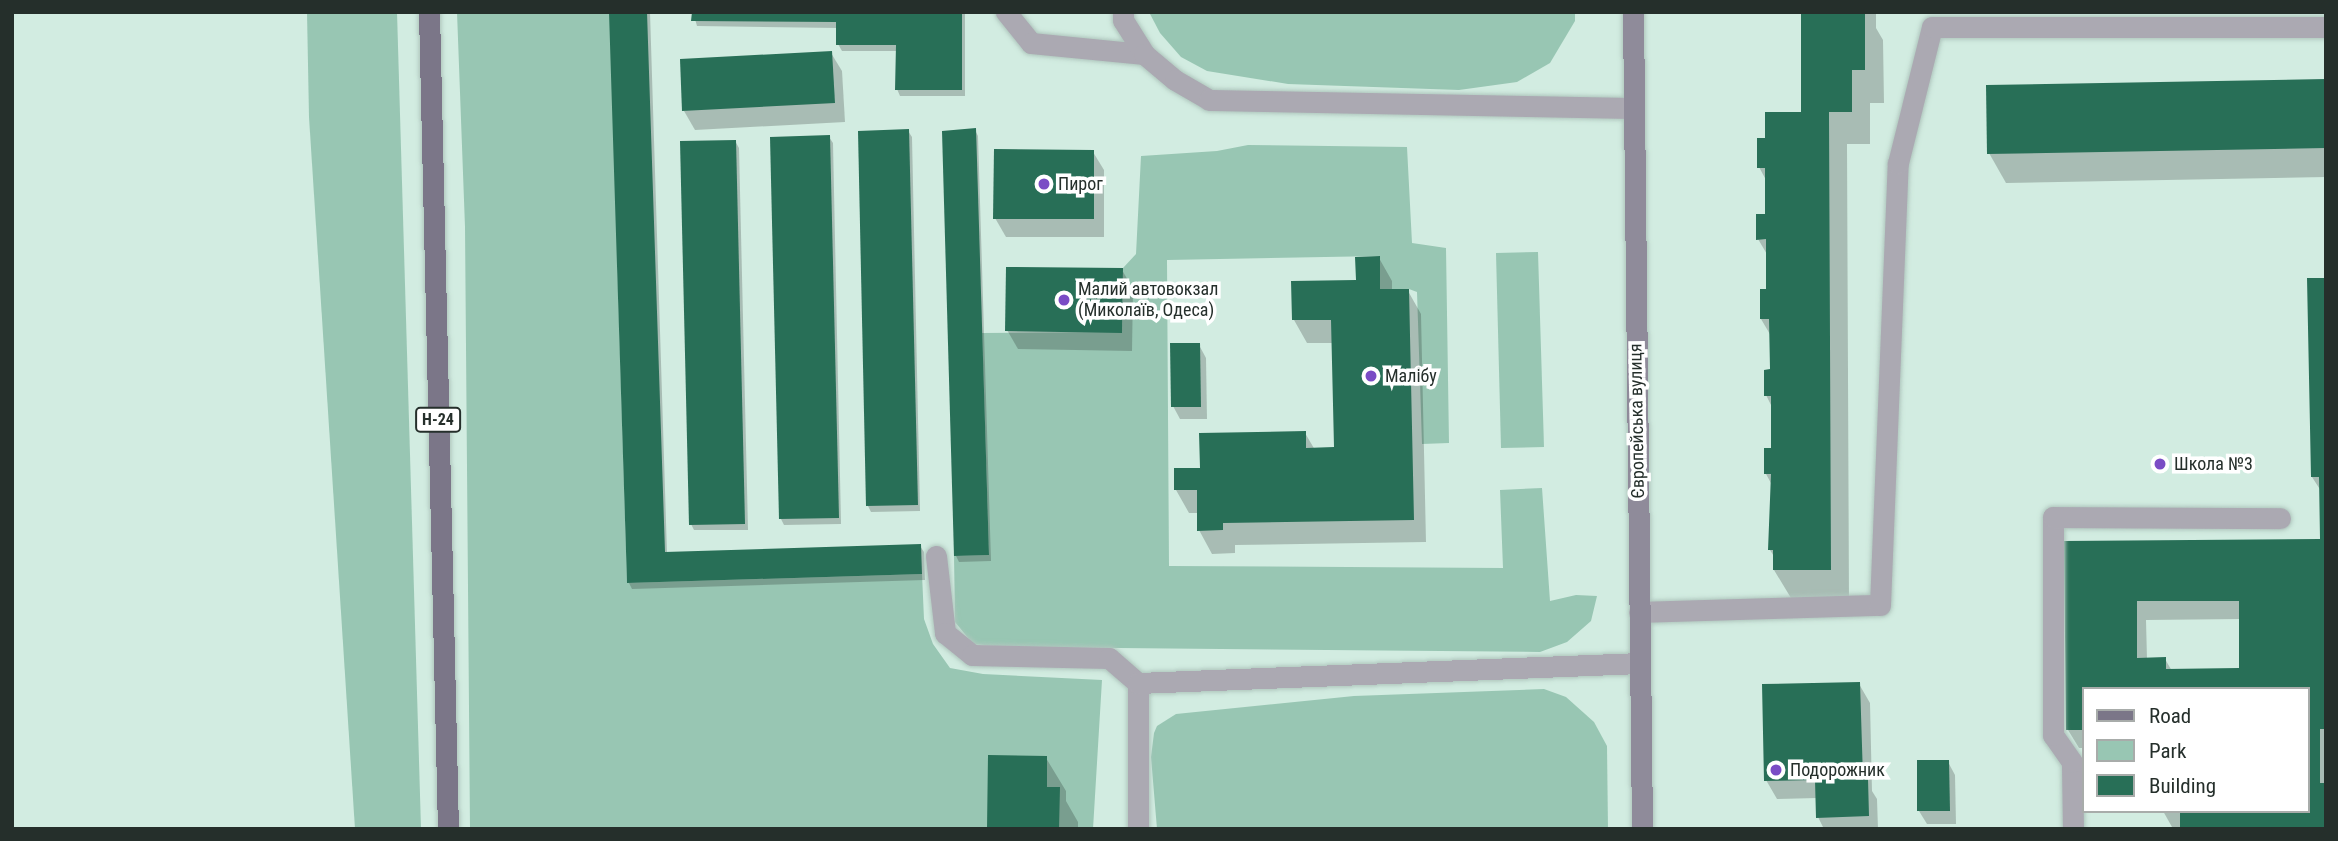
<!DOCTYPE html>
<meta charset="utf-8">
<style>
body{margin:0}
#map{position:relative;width:2338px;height:841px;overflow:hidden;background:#d2ece1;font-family:"Roboto Condensed",sans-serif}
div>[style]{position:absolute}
.green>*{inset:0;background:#98c6b3}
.shadow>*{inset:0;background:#0003}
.building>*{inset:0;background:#286f57}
.roads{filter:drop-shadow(0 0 2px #afc6bd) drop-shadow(0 0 2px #afc6bd)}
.lane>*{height:21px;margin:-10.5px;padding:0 10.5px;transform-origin:10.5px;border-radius:10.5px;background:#aba9b2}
.secondary>*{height:21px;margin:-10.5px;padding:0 10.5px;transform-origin:10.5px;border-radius:10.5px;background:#8f8b9a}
.primary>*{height:21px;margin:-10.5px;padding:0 10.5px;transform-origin:10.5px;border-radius:10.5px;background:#7b7688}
.dots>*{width:19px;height:19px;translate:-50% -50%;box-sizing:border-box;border:4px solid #fff;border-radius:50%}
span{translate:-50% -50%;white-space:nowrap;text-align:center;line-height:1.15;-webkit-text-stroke:7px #fff;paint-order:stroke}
.shield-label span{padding:2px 5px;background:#fff;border:2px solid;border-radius:5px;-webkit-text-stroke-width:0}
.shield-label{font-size:16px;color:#252f2b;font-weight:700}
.poi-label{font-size:18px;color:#252f2b}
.left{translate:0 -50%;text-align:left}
.street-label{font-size:18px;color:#252f2b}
.frame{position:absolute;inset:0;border:14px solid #252f2b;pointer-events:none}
.legend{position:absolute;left:2082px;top:687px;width:228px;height:126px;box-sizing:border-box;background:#fff;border:2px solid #a8acaa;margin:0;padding:9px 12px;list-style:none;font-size:21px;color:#252f2b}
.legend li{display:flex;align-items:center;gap:14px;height:35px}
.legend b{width:35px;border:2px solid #a8acaa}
</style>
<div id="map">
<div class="green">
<div style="clip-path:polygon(307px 12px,397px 12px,421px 829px,355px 829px,309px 117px)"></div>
<div style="clip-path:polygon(457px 12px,632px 12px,617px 256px,627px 583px,922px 574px,924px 619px,933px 644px,950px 668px,983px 674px,1102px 680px,1093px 829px,470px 829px,465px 227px)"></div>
<div style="clip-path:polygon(1149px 12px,1575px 12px,1575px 21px,1550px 63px,1517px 82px,1459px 90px,1288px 84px,1207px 71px,1181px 57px,1160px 33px)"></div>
<div style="clip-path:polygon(1248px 145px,1407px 147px,1412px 243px,1446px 248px,1449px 443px,1422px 444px,1417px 292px,1409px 289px,1380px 289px,1380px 256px,1167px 260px,1169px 566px,1503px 568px,1500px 490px,1542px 488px,1550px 601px,1576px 595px,1597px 596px,1591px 621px,1567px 642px,1540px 652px,1006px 647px,973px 644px,955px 622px,954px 556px,989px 555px,982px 333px,1122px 332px,1123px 268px,1136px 254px,1141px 156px,1217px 151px)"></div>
<div style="clip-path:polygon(1538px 252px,1544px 447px,1501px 448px,1496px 253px)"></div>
<div style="clip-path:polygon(1544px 689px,1566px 697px,1594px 722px,1607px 746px,1608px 829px,1157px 829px,1151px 757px,1154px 733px,1157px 726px,1176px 714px,1354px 696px)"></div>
</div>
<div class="shadow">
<div style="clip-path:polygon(611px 12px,650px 12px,667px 553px,920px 546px,924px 552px,925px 580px,632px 589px,629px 583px)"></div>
<div style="clip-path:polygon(693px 12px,965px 12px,965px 96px,900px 96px,897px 89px,897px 51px,842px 51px,838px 44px,838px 28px,697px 26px)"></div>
<div style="clip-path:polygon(1802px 12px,1876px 12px,1876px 28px,1883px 40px,1884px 103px,1870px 103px,1870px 144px,1847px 144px,1849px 603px,1794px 603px,1774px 570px,1775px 558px,1770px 550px,1772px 485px,1766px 474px,1773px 450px,1772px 407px,1766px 395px,1772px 371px,1771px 336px,1761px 319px,1768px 291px,1768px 256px,1758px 239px,1767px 216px,1766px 180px,1759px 167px,1767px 140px,1803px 114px)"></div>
<div style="clip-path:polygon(831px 53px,842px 71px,845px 122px,695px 130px,684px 111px)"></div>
<div style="clip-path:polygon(2326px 81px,2326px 177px,2006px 183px,1989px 153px)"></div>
<div style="clip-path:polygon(975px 130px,978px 136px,991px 561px,959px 562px,956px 556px)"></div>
<div style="clip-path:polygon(908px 131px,912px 137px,920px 511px,871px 512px,868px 506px)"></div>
<div style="clip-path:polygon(829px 137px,833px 143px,841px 524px,784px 525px,781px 519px)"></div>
<div style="clip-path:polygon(735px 141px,739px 148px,748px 530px,694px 530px,691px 524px)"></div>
<div style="clip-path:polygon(1093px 152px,1104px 170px,1104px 237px,1006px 237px,995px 218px)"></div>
<div style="clip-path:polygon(1379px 258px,1392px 281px,1392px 291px,1408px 291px,1421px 314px,1426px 542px,1235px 545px,1235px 553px,1212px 554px,1199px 530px,1199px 513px,1189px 513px,1176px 490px,1202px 470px,1305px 433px,1315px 450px,1335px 449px,1333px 343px,1307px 343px,1294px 320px,1358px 282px)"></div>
<div style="clip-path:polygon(1122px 270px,1133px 289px,1132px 351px,1018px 349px,1007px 330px)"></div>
<div style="clip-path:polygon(evenodd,2326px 280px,2326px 829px,2172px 827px,2163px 811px,2308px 811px,2308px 689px,2084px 689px,2084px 748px,2079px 748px,2068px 730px,2066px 543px,2321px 541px,2321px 491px,2312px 477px,2326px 280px,2241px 619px,2241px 670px,2172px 671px,2165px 659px,2147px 659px,2146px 620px,2241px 619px)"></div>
<div style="clip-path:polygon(1199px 345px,1206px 358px,1207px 419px,1180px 419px,1173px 406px)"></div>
<div style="clip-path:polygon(1859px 684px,1870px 703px,1872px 791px,1877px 799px,1878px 829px,1824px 829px,1818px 817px,1817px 798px,1777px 799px,1766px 780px)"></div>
<div style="clip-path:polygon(1046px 758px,1066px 791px,1066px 801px,1078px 822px,1078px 829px,988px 829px)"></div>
<div style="clip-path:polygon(1919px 762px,1948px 762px,1955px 775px,1956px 824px,1927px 824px,1919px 811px)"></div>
</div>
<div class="building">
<div style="clip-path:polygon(609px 12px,647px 12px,665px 552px,921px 544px,922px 574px,627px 583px)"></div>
<div style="clip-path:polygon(692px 12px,962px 12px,962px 90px,895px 90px,896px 45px,836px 45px,836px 22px,691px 21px)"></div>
<div style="clip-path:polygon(1801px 12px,1865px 12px,1865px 70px,1852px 70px,1852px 112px,1829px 112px,1831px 570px,1773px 570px,1773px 550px,1768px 550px,1771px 474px,1764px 474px,1764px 448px,1771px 448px,1771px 396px,1764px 396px,1764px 370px,1770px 369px,1769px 319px,1760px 319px,1760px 289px,1766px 289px,1766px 239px,1756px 240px,1756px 214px,1765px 214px,1765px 168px,1757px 168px,1757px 138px,1765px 138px,1765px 112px,1801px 112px)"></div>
<div style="clip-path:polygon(832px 51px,835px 103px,682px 111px,680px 59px)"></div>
<div style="clip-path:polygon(2326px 79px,2326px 148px,1987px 154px,1986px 85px)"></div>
<div style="clip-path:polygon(976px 128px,989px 555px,954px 556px,942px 131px)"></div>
<div style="clip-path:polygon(909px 129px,918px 505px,866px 506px,858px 131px)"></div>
<div style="clip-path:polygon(830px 135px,839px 518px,779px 519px,770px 137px)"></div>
<div style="clip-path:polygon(736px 140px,745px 524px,689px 525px,680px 141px)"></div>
<div style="clip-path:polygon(994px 149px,1094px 150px,1094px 219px,993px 219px)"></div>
<div style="clip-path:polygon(1380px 256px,1380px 289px,1409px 289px,1414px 520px,1223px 523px,1223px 530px,1197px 531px,1197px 490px,1174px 490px,1174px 468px,1200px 468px,1199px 433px,1306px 431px,1306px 448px,1334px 447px,1331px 320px,1292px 320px,1291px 281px,1356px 280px,1355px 257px)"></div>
<div style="clip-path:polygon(1006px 267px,1123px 268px,1122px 333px,1005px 331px)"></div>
<div style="clip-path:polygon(evenodd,2307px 278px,2326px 278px,2326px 729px,2320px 729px,2320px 783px,2326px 783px,2326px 829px,2180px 829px,2180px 811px,2308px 811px,2308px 689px,2084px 689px,2084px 730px,2066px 730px,2064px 541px,2320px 539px,2319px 477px,2311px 477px,2307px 278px,2137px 601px,2239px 601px,2239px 668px,2166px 669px,2166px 657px,2137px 658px,2137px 601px)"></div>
<div style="clip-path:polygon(1170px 343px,1200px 343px,1201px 407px,1171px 407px)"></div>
<div style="clip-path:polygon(1860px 682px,1863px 778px,1868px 779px,1869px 816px,1816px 818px,1815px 780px,1764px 781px,1762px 684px)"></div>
<div style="clip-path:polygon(988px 755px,1047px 756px,1047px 787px,1060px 787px,1059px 829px,987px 829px)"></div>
<div style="clip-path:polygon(1917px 760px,1949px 760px,1950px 811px,1917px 811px)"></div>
</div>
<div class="roads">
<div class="lane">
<div style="left:1006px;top:12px;width:40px;rotate:51deg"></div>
<div style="left:1031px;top:43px;width:114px;rotate:5.6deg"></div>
<div style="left:1123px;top:12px;width:8px;rotate:90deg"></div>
<div style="left:1123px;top:20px;width:40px;rotate:58deg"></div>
<div style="left:1144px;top:54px;width:40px;rotate:40deg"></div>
<div style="left:1175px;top:80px;width:39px;rotate:30deg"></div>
<div style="left:1209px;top:100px;width:425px;rotate:1.1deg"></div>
<div style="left:936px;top:556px;width:78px;rotate:83.3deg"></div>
<div style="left:945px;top:633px;width:35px;rotate:39deg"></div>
<div style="left:972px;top:655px;width:137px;rotate:1.3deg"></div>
<div style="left:1109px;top:658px;width:38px;rotate:41deg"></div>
<div style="left:1639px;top:612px;width:241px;rotate:-1.7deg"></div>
<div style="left:1880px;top:605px;width:442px;rotate:-87.7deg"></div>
<div style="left:1898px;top:163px;width:140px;rotate:-76deg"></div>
<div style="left:1932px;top:27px;width:394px"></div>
<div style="left:1138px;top:829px;width:146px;rotate:-90deg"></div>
<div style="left:1138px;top:683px;width:502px;rotate:-2.28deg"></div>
<div style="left:2073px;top:829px;width:67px;rotate:-90.9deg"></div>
<div style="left:2072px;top:762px;width:33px;rotate:-125deg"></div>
<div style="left:2053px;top:735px;width:218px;rotate:-90deg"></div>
<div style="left:2053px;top:517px;width:227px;rotate:0.3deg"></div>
</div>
<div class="secondary">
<div style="left:1633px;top:12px;width:817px;rotate:89.37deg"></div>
</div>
<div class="primary">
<div style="left:429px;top:12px;width:817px;rotate:88.67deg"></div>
</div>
</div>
<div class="dots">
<div style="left:1044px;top:184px;background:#7a4cc5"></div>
<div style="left:1064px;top:300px;background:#7a4cc5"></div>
<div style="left:1371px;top:376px;background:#7a4cc5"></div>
<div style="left:2160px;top:464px;background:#7a4cc5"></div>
<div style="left:1776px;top:770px;background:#7a4cc5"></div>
</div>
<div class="shield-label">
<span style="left:438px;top:420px">Н-24</span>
</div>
<div class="poi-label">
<span class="left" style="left:1058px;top:184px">Пирог</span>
<span class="left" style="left:1078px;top:300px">Малий автовокзал<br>(Миколаїв, Одеса)</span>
<span class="left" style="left:1385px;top:376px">Малібу</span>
<span class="left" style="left:2174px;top:464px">Школа №3</span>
<span class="left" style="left:1790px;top:770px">Подорожник</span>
</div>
<div class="street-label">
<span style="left:1637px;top:421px;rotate:-91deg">Європейська вулиця</span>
</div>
<div class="frame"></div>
<ul class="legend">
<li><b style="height:9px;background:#7b7688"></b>Road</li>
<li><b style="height:19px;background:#98c6b3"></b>Park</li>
<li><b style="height:19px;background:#286f57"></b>Building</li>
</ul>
</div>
